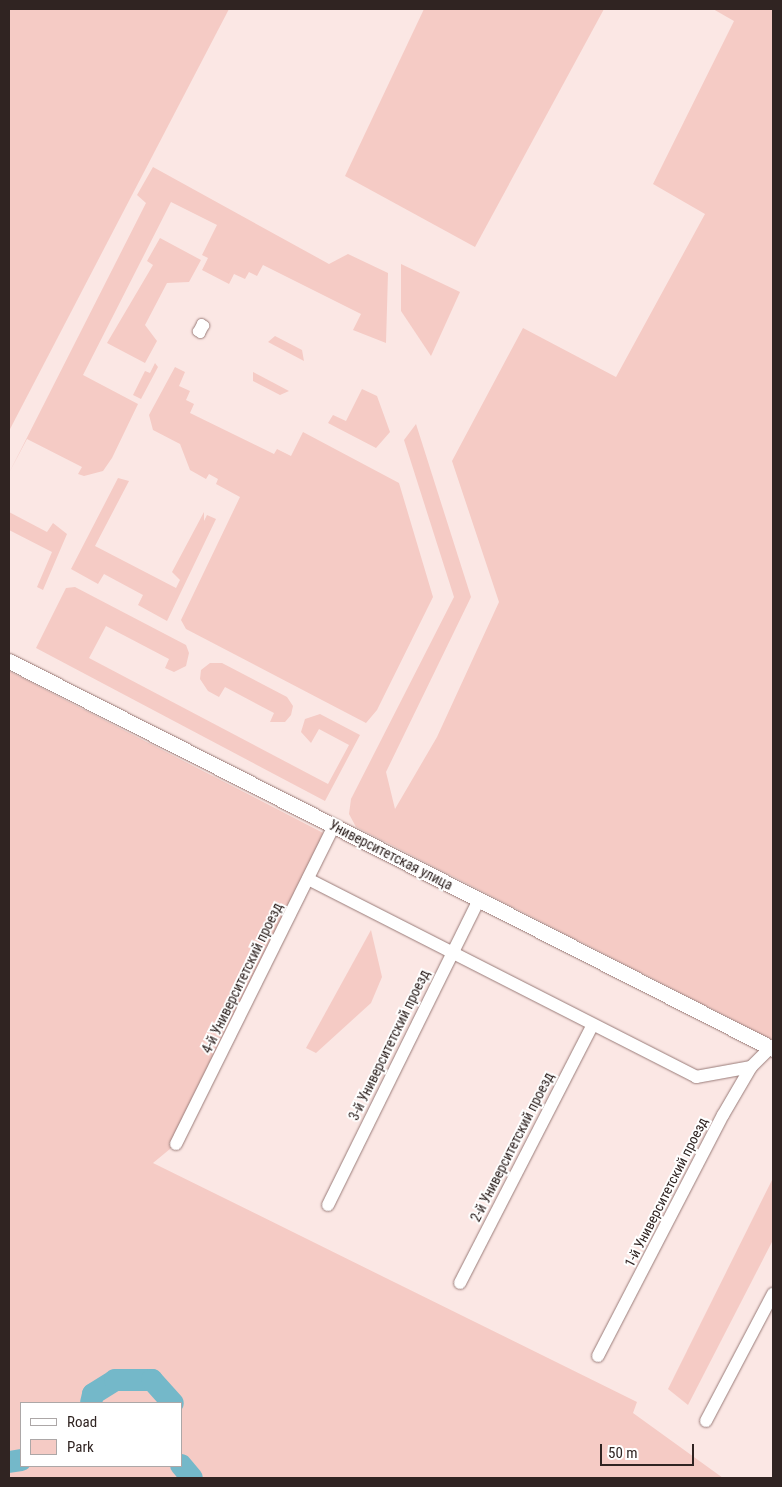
<!DOCTYPE html>
<meta charset="utf-8">
<style>
body{margin:0}
#map{position:relative;width:782px;height:1487px;overflow:hidden;background:#fbe7e4;font-family:"Roboto Condensed",sans-serif}
div>[style]{position:absolute}
.green>*{inset:0;background:#f5cbc5}
.river>*{height:22px;margin:-11px;padding:0 11px;transform-origin:11px;border-radius:11px;background:#74b8c9}
.roads{filter:drop-shadow(0 0 1px #997b78) drop-shadow(0 0 1px #997b78)}
.pedestrian>*{height:9px;margin:-4.5px;padding:0 4.5px;transform-origin:4.5px;border-radius:4.5px;background:#fff}
.minor>*{height:12px;margin:-6px;padding:0 6px;transform-origin:6px;border-radius:6px;background:#fff}
.tertiary>*{height:15px;margin:-7.5px;padding:0 7.5px;transform-origin:7.5px;border-radius:7.5px;background:#fff}
span{translate:-50% -50%;white-space:nowrap;text-align:center;line-height:1.15;-webkit-text-stroke:4px #fff;paint-order:stroke}
.street-label{font-size:14px;color:#302422}
.frame{position:absolute;inset:0;border:10px solid #302422;pointer-events:none}
.legend{position:absolute;left:20px;top:1402px;width:162px;height:65px;box-sizing:border-box;background:#fff;border:1px solid #aca7a7;margin:0;padding:6px 9px;list-style:none;font-size:15px;color:#302422}
.legend li{display:flex;align-items:center;gap:10px;height:25px}
.legend b{width:25px;border:1px solid #aca7a7}
.scale{position:absolute;left:600px;top:1444px;width:94px;height:22px;box-sizing:border-box;border:2px solid #302422;border-top:0;padding-left:6px;font-size:15px;line-height:18px;white-space:nowrap;color:#302422;-webkit-text-stroke:4px #fff;paint-order:stroke}
</style>
<div id="map">
<div class="green">
<div style="clip-path:polygon(9px 9px,229px 9px,9px 431px)"></div>
<div style="clip-path:polygon(424px 9px,604px 9px,475px 247px,345px 176px)"></div>
<div style="clip-path:polygon(713px 9px,773px 9px,773px 1040px,356px 827px,349px 814px,351px 799px,454px 597px,404px 440px,416px 424px,471px 597px,386px 772px,395px 809px,437px 737px,499px 602px,452px 461px,523px 328px,616px 377px,705px 214px,653px 184px,734px 21px)"></div>
<div style="clip-path:polygon(153px 167px,329px 264px,348px 254px,388px 273px,386px 343px,353px 330px,361px 314px,263px 265px,257px 276px,249px 272px,245px 279px,234px 274px,229px 284px,202px 270px,208px 258px,202px 255px,217px 225px,171px 202px,83px 375px,138px 404px,112px 458px,103px 471px,84px 476px,78px 474px,82px 467px,27px 439px,9px 473px,146px 203px,137px 195px)"></div>
<div style="clip-path:polygon(160px 238px,201px 260px,189px 282px,167px 283px,145px 325px,157px 341px,145px 363px,107px 343px,153px 265px,147px 261px)"></div>
<div style="clip-path:polygon(401px 264px,460px 292px,431px 356px,401px 311px)"></div>
<div style="clip-path:polygon(275px 336px,302px 350px,304px 361px,268px 342px)"></div>
<div style="clip-path:polygon(155px 363px,158px 367px,141px 399px,133px 395px,145px 371px,150px 373px)"></div>
<div style="clip-path:polygon(175px 367px,185px 372px,179px 386px,190px 391px,186px 400px,194px 404px,190px 413px,274px 454px,277px 449px,291px 456px,303px 432px,399px 483px,433px 597px,377px 710px,366px 723px,186px 629px,181px 620px,240px 497px,216px 484px,218px 479px,209px 474px,206px 479px,190px 470px,180px 444px,153px 430px,149px 415px)"></div>
<div style="clip-path:polygon(253px 372px,289px 391px,280px 395px,253px 381px)"></div>
<div style="clip-path:polygon(362px 389px,377px 396px,390px 432px,376px 448px,328px 423px,333px 415px,346px 421px)"></div>
<div style="clip-path:polygon(118px 478px,129px 481px,95px 546px,176px 588px,180px 580px,172px 572px,204px 512px,204px 521px,207px 515px,216px 519px,167px 621px,138px 605px,143px 595px,104px 574px,98px 584px,71px 569px)"></div>
<div style="clip-path:polygon(9px 512px,47px 532px,53px 523px,67px 534px,43px 590px,37px 587px,52px 552px,9px 530px)"></div>
<div style="clip-path:polygon(75px 587px,186px 645px,189px 653px,186px 666px,174px 672px,165px 668px,169px 659px,106px 626px,89px 658px,328px 784px,349px 745px,319px 729px,311px 743px,301px 732px,305px 719px,320px 714px,360px 735px,325px 801px,36px 648px,66px 588px)"></div>
<div style="clip-path:polygon(210px 663px,222px 663px,287px 697px,293px 706px,291px 715px,285px 722px,270px 722px,274px 713px,225px 687px,219px 697px,208px 691px,200px 679px,201px 670px)"></div>
<div style="clip-path:polygon(evenodd,9px 671px,329px 836px,176px 1144px,153px 1163px,637px 1402px,633px 1413px,723px 1478px,9px 1478px,9px 671px,21px 1403px,181px 1403px,181px 1466px,21px 1466px,21px 1403px)"></div>
<div style="clip-path:polygon(371px 930px,382px 977px,371px 1003px,316px 1053px,306px 1048px)"></div>
<div style="clip-path:polygon(773px 1178px,773px 1240px,688px 1405px,668px 1389px)"></div>
</div>
<div class="river">
<div style="left:91px;top:1403px;width:9px;rotate:-77deg"></div>
<div style="left:93px;top:1394px;width:26px;rotate:-32deg"></div>
<div style="left:115px;top:1380px;width:37px"></div>
<div style="left:152px;top:1380px;width:31px;rotate:48deg"></div>
<div style="left:9px;top:1462px;width:12px;rotate:-9deg"></div>
<div style="left:181px;top:1465px;width:17px;rotate:50deg"></div>
</div>
<div class="roads">
<div class="pedestrian">
<div style="left:201px;top:323px;width:4px;rotate:34deg"></div>
<div style="left:204px;top:325px;width:9px;rotate:117deg"></div>
<div style="left:200px;top:333px;width:4px;rotate:-146deg"></div>
<div style="left:197px;top:331px;width:9px;rotate:-63deg"></div>
</div>
<div class="minor">
<div style="left:308px;top:879px;width:436px;rotate:27deg"></div>
<div style="left:696px;top:1077px;width:56px;rotate:-10.3deg"></div>
<div style="left:176px;top:1144px;width:355px;rotate:-63.6deg"></div>
<div style="left:328px;top:1205px;width:340px;rotate:-63.7deg"></div>
<div style="left:460px;top:1283px;width:289px;rotate:-62.8deg"></div>
<div style="left:598px;top:1356px;width:271px;rotate:-62.6deg"></div>
<div style="left:723px;top:1115px;width:56px;rotate:-59.7deg"></div>
<div style="left:751px;top:1067px;width:27px;rotate:-45deg"></div>
<div style="left:706px;top:1421px;width:144px;rotate:-62.2deg"></div>
</div>
<div class="tertiary">
<div style="left:9px;top:661px;width:857px;rotate:26.92deg"></div>
</div>
</div>
<div class="street-label">
<span style="left:391px;top:855px;rotate:27deg">Университетская улица</span>
<span style="left:242px;top:978px;rotate:-64deg">4-й Университетский проезд</span>
<span style="left:389px;top:1045px;rotate:-64deg">3-й Университетский проезд</span>
<span style="left:512px;top:1147px;rotate:-63deg">2-й Университетский проезд</span>
<span style="left:666px;top:1192px;rotate:-63deg">1-й Университетский проезд</span>
</div>
<div class="frame"></div>
<ul class="legend">
<li><b style="height:6px;background:#fff"></b>Road</li>
<li><b style="height:14px;background:#f5cbc5"></b>Park</li>
</ul>
<div class="scale">50 m</div>
</div>
